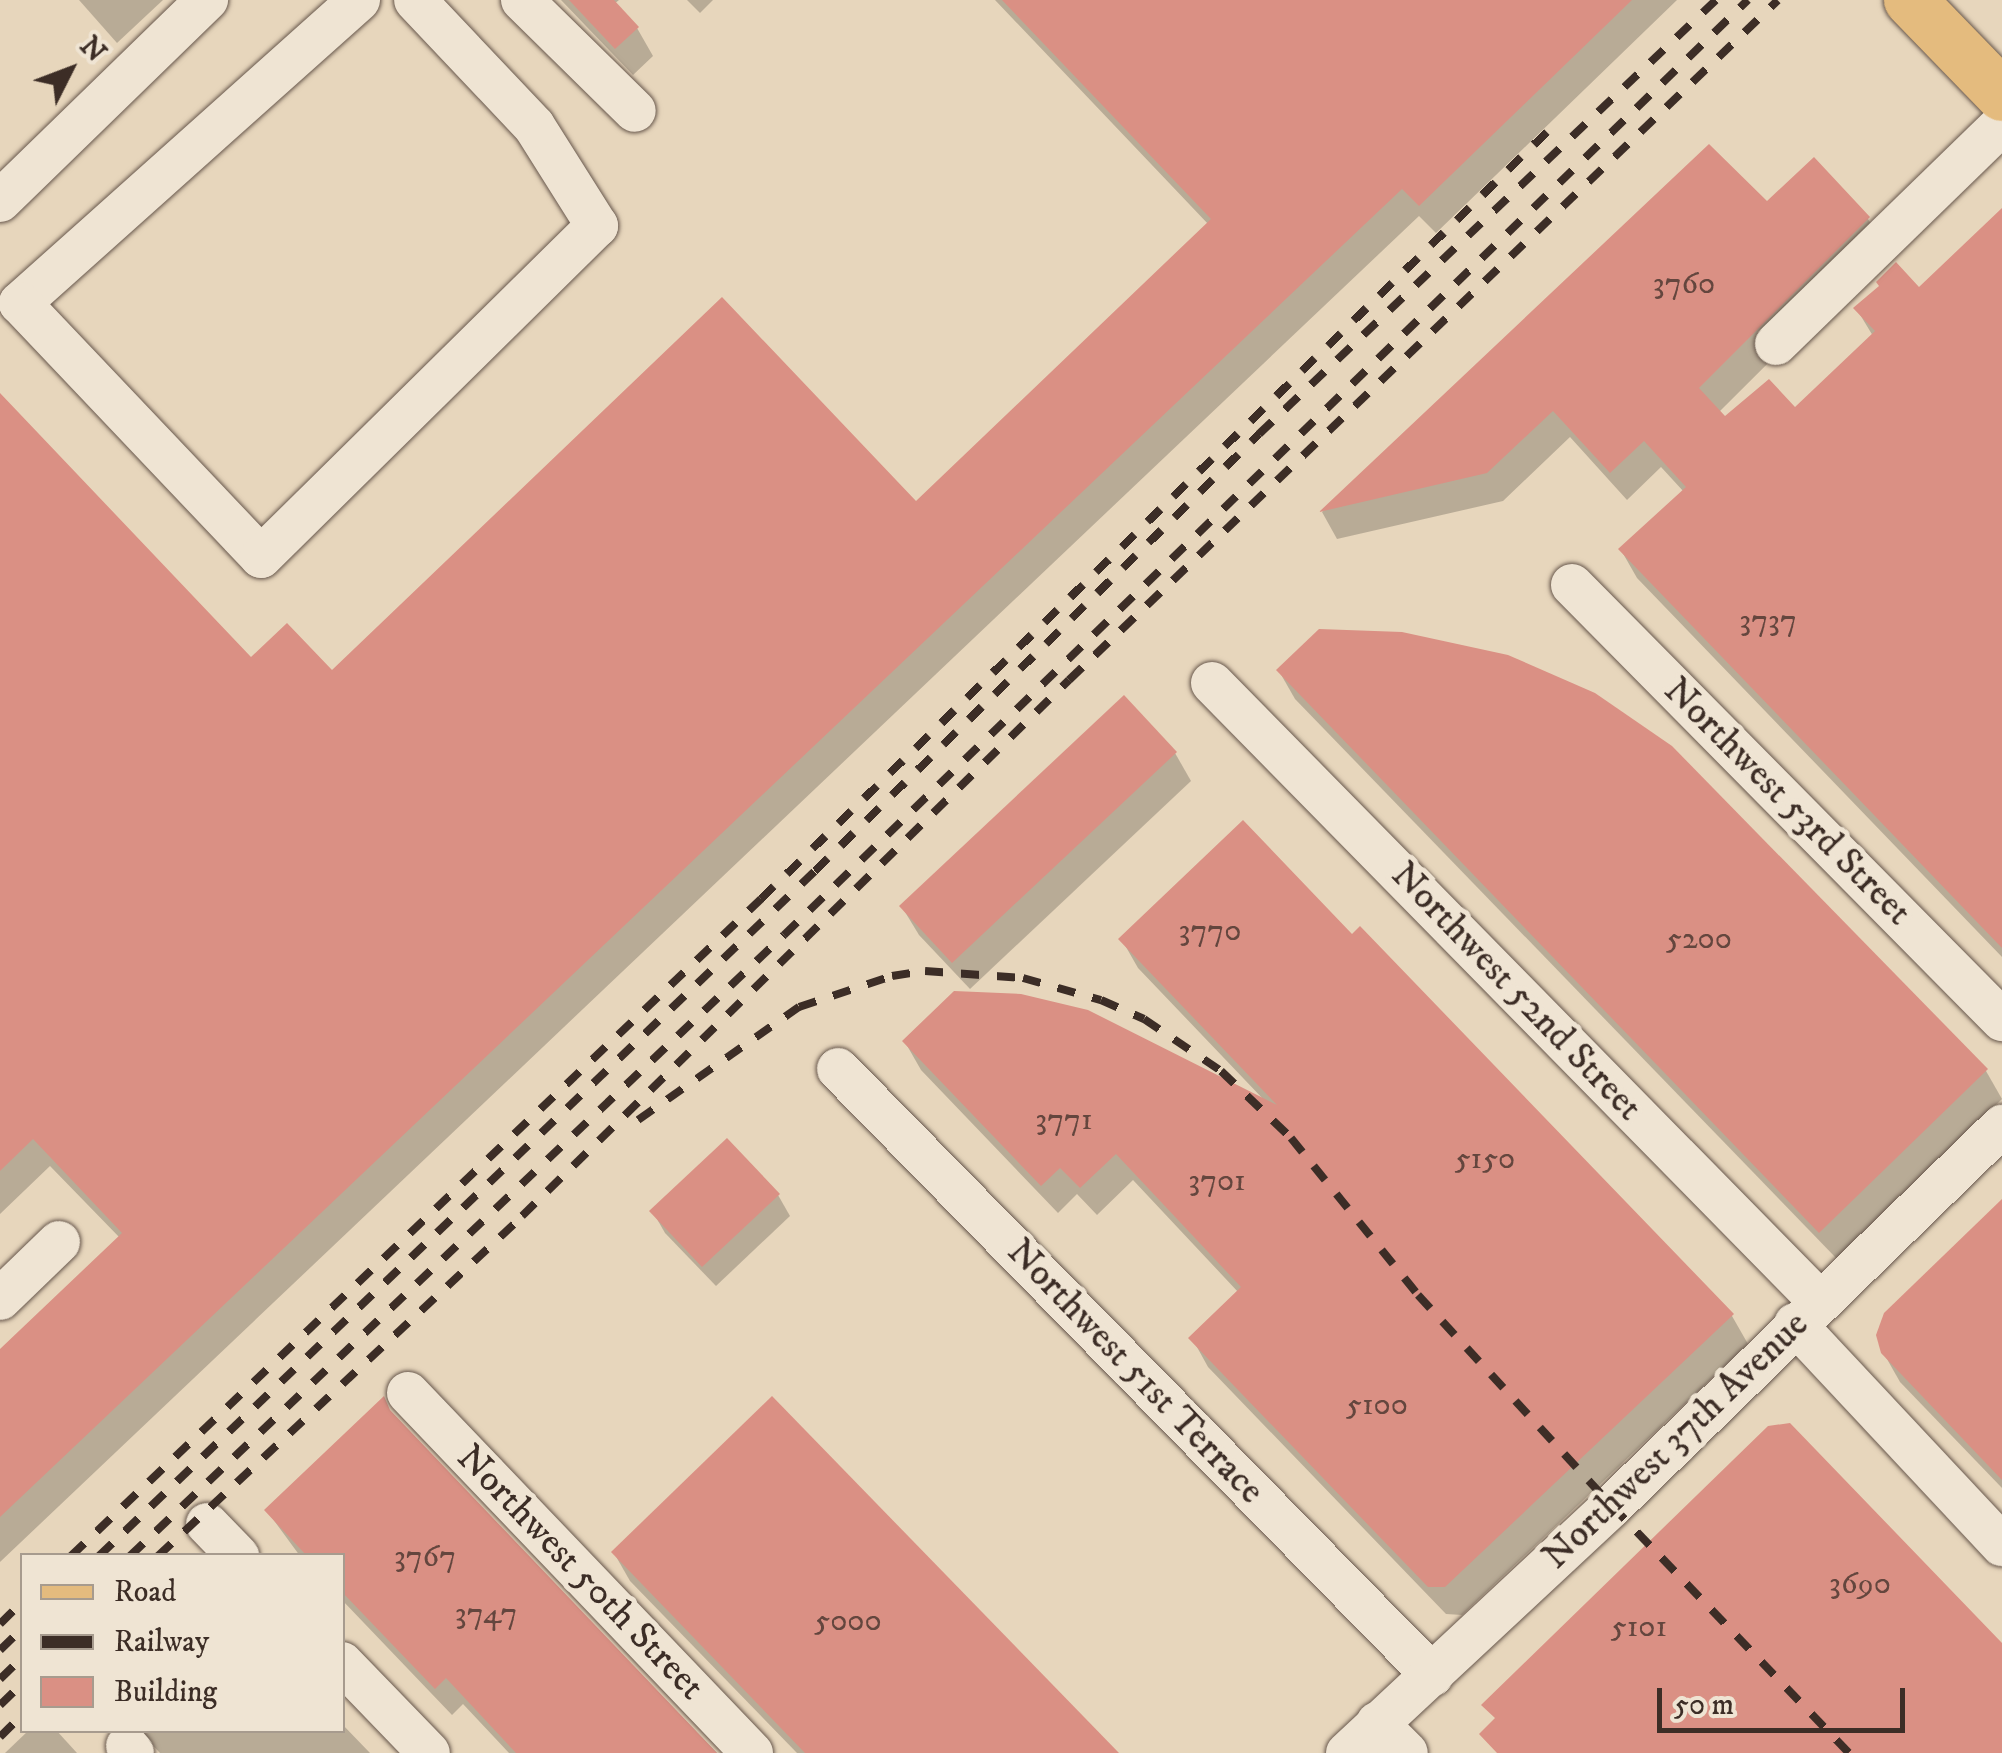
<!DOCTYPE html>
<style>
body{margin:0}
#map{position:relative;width:2002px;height:1753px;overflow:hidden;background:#e7d6bc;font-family:"IM FELL DW Pica",serif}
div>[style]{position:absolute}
.shadow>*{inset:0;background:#0003}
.building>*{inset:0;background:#da9084}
.roads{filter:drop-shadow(0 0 2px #67574c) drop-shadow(0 0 2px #67574c)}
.minor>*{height:42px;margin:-21px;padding:0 21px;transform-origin:21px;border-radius:21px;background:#efe4d3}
.major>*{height:52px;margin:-26px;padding:0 26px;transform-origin:26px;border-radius:26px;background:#e4bb7e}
.rail>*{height:8px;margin-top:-4px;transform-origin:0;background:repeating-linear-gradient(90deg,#3c2d26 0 18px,transparent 0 36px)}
span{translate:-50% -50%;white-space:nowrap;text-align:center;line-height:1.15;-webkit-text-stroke:10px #efe4d3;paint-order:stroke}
.number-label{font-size:32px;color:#64463e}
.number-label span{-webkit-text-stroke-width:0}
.street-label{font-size:38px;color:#3c2d26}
.legend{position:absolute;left:20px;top:1553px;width:325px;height:180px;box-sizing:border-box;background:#efe4d3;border:2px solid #a79b8e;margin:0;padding:12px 18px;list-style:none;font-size:30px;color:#3c2d26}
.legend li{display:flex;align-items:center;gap:20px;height:50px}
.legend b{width:50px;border:2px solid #a79b8e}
.north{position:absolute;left:20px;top:20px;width:100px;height:100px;-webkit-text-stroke:8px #efe4d3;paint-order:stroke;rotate:48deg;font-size:28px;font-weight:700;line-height:40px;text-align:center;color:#3c2d26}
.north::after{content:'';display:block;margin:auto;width:35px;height:45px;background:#3c2d26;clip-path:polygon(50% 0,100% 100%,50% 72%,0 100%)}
.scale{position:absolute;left:1657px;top:1688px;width:248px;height:45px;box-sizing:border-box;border:5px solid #3c2d26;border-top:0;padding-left:12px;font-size:30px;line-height:35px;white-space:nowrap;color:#3c2d26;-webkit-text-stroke:8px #efe4d3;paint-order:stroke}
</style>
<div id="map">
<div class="shadow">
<div style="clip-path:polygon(79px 0,163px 0,117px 43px)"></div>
<div style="clip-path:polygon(561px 0,619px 0,614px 4px,637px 28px,653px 56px,633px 75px)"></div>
<div style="clip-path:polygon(687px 0,713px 0,700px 13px)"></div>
<div style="clip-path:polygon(995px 0,1677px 0,1436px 233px,1419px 216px,0 1562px,0 1352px,120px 1238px,50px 1166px,0 1214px,0 396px,251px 660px,331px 673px,916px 504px,1209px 225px)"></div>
<div style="clip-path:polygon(1709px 147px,1767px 205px,1814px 160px,1868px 219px,1885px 247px,1718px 413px,1725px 420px,1795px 411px,1873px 336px,1856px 308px,1919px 291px,2002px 211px,2002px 957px,1637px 578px,1621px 550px,1684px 492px,1661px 467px,1627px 500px,1570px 437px,1503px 501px,1337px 539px,1322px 512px)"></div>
<div style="clip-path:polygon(1279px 671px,1986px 1071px,2002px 1099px,1837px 1259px,1295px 699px)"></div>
<div style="clip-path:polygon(1175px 753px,1191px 781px,970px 989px,919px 935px,902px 907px)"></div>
<div style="clip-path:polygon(1360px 930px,1732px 1316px,1748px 1344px,1462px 1615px,1446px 1614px,1208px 1367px,1192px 1338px,1239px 1293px,1133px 1180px,1097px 1215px,1077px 1194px,1058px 1213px,921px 1070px,905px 1042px,1265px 1101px,1138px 968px,1122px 940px,1352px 937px)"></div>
<div style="clip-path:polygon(778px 1195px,790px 1216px,716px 1286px,665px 1233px,653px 1212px)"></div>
<div style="clip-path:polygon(2002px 1203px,2002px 1488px,1900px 1382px,1883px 1352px)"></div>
<div style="clip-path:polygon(393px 1417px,717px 1753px,509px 1753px,463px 1704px,452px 1715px,342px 1600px,342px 1556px,300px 1556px,267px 1511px)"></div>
<div style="clip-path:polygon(614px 1553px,1114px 1753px,797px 1753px,630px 1581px)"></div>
<div style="clip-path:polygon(342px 1724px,370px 1753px,160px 1753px,138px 1730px,342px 1730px)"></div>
<div style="clip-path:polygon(29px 1730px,56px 1730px,77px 1753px,5px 1753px)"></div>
</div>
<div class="building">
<div style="clip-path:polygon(569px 0,614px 0,639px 27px,615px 49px)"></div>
<div style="clip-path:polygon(1002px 0,1632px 0,1419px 206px,1402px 189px,0 1517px,0 1349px,122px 1233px,33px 1139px,0 1171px,0 393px,251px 657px,287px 623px,332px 670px,722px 297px,916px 501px,1211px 219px)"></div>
<div style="clip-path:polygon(1709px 144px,1767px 201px,1814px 157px,1870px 217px,1699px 388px,1725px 416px,1769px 379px,1795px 407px,1875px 331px,1853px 308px,1879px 286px,1876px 282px,1896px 262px,1919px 287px,2002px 208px,2002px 948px,1618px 549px,1686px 487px,1644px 441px,1610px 473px,1553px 411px,1487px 473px,1319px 512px)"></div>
<div style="clip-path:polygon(1319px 629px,1402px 632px,1508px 655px,1595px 693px,1672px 746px,1988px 1069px,1819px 1233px,1276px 670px)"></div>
<div style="clip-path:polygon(1124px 695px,1177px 752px,952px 963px,899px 906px)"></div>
<div style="clip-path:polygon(1243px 820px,1352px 934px,1360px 926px,1734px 1314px,1445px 1587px,1428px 1587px,1188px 1338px,1241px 1287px,1116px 1154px,1080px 1188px,1060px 1168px,1041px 1186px,902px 1041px,954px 991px,1021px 994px,1088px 1010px,1277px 1105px,1118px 939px)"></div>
<div style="clip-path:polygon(727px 1138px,780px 1194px,702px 1267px,649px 1211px)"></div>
<div style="clip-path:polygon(2002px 1199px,2002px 1480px,1881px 1353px,1876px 1335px,1884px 1313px)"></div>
<div style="clip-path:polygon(384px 1396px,390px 1410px,717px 1753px,516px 1753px,446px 1678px,435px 1689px,342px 1592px,342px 1556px,307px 1556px,264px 1510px)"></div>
<div style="clip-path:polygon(772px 1396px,1119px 1753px,805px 1753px,611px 1552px)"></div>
<div style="clip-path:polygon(1790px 1423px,2002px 1643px,2002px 1753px,1497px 1753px,1479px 1734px,1495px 1718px,1481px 1705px,1768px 1426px)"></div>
</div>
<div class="roads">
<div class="minor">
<div style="left:359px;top:0;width:455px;rotate:138.2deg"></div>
<div style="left:20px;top:303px;width:350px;rotate:46.5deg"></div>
<div style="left:261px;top:557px;width:472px;rotate:-44.6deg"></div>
<div style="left:597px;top:226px;width:118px;rotate:-122.2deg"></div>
<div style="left:534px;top:126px;width:173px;rotate:-133.4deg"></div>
<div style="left:522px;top:0;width:158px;rotate:44.5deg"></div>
<div style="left:0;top:201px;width:289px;rotate:-44.2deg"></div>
<div style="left:1776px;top:344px;width:315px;rotate:-44.2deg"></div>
<div style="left:1572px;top:585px;width:612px;rotate:45.33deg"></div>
<div style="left:1212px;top:683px;width:866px;rotate:45.51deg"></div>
<div style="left:838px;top:1069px;width:849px;rotate:45.57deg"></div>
<div style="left:0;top:1299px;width:82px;rotate:-44deg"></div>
<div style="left:1795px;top:1324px;width:303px;rotate:46.9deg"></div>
<div style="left:408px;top:1393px;width:498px;rotate:46.3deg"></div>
<div style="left:207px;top:1524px;width:45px;rotate:45.9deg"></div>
<div style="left:342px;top:1663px;width:125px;rotate:46deg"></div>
<div style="left:1377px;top:1723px;width:42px;rotate:45deg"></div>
<div style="left:127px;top:1746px;width:9px;rotate:49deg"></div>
<div style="left:1347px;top:1753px;width:362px;rotate:-43deg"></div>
<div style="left:1612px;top:1506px;width:545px;rotate:-44.26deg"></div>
</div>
<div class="major">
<div style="left:1910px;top:0;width:132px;rotate:45.9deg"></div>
</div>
</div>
<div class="rail">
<div style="left:638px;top:1120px;width:197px;rotate:-35.1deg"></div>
<div style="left:799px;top:1007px;width:98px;rotate:-18.4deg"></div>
<div style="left:892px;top:976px;width:33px;rotate:-9deg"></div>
<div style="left:925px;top:971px;width:98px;rotate:4.1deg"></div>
<div style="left:1023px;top:978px;width:81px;rotate:15.8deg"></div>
<div style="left:1101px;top:1000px;width:47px;rotate:23.8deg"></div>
<div style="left:1144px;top:1019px;width:93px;rotate:34deg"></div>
<div style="left:1221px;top:1071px;width:97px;rotate:43.7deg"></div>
<div style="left:1291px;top:1138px;width:202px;rotate:51deg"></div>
<div style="left:1418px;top:1295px;width:287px;rotate:47.4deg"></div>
<div style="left:1612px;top:1506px;width:342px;rotate:46.2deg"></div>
<div style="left:71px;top:1556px;width:953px;rotate:-43.6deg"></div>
<div style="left:761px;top:899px;width:1102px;rotate:-44.3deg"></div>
<div style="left:99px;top:1556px;width:991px;rotate:-43.73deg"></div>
<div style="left:815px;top:871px;width:623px;rotate:-44.54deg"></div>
<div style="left:1259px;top:434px;width:630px;rotate:-43.52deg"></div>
<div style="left:130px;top:1556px;width:902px;rotate:-43.52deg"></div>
<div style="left:784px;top:935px;width:1343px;rotate:-44.13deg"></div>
<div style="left:158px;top:1556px;width:498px;rotate:-43deg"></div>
<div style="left:522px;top:1216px;width:766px;rotate:-44.42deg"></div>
<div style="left:1069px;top:680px;width:982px;rotate:-43.8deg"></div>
<div style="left:0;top:1624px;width:31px;rotate:-45deg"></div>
<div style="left:0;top:1650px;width:30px;rotate:-44deg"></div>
<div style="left:0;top:1679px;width:30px;rotate:-44deg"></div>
<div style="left:0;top:1705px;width:30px;rotate:-44deg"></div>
<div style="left:0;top:1737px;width:31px;rotate:-45deg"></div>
</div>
<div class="number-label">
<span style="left:1684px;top:284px">3760</span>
<span style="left:1768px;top:621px">3737</span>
<span style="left:1210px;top:931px">3770</span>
<span style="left:1699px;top:939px">5200</span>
<span style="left:1064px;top:1120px">3771</span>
<span style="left:1485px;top:1159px">5150</span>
<span style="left:1217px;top:1181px">3701</span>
<span style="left:1377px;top:1405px">5100</span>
<span style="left:425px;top:1557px">3767</span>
<span style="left:1860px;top:1584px">3690</span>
<span style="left:486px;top:1614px">3747</span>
<span style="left:848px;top:1621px">5000</span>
<span style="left:1639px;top:1627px">5101</span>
</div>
<div class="street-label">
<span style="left:1787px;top:802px;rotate:45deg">Northwest 53rd Street</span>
<span style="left:1516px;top:992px;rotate:46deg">Northwest 52nd Street</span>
<span style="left:1135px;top:1372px;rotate:46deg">Northwest 51st Terrace</span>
<span style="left:1676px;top:1441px;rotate:-44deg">Northwest 37th Avenue</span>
<span style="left:580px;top:1573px;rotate:46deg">Northwest 50th Street</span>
</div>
<ul class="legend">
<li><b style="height:12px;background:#e4bb7e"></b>Road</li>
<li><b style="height:12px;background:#3c2d26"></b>Railway</li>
<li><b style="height:28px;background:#da9084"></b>Building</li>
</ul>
<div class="north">N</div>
<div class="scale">50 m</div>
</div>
